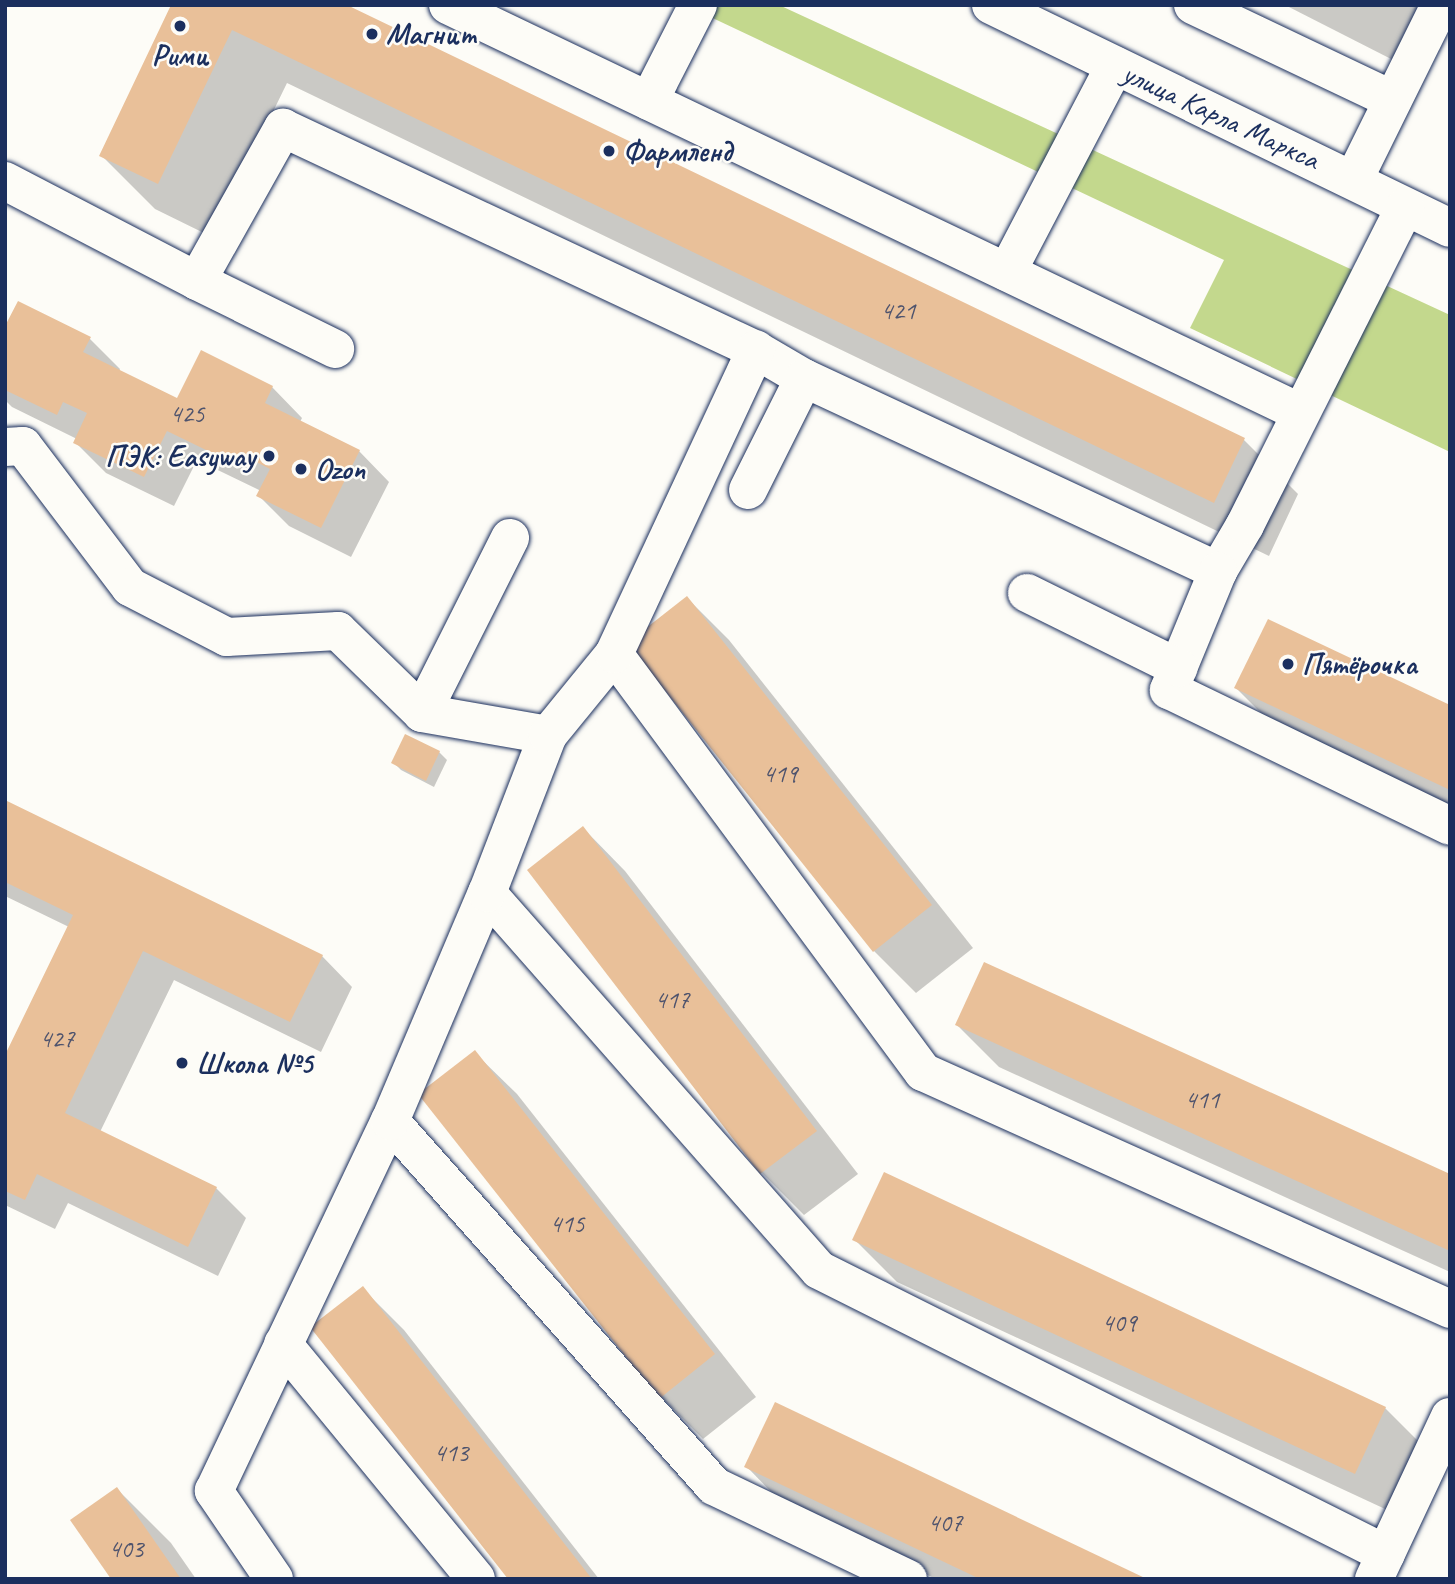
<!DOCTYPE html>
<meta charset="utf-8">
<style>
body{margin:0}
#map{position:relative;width:1455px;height:1584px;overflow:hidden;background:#fdfcf7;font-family:Caveat,sans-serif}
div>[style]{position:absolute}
.green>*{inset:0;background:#c3d88d}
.shadow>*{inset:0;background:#0003}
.building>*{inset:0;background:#e9c099}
.roads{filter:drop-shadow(0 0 2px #1b2f5e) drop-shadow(0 0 2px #1b2f5e)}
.minor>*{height:38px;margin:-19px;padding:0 19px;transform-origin:19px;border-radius:19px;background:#fdfcf7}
.dots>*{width:19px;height:19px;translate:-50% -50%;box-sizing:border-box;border:4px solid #fdfcf7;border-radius:50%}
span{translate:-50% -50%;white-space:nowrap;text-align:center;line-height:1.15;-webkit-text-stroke:5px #fdfcf7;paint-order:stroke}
.number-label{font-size:26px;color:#4e536d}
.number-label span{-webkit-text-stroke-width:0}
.poi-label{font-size:30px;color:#1b2f5e;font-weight:700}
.left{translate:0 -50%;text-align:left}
.right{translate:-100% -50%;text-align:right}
.street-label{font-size:30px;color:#1b2f5e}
.frame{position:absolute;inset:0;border:7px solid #1b2f5e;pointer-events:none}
</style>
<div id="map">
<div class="green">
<div style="clip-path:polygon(685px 5px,779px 5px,1450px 315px,1450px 452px,1190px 328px,1224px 260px)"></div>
</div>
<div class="shadow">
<div style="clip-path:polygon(173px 5px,1244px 440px,1298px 494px,1269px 556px,287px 83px,212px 237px,155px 209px,101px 155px)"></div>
<div style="clip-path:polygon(1285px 5px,1423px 5px,1395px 61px)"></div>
<div style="clip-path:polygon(5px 330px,90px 339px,120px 369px,119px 372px,178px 401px,272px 387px,302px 418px,300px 422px,359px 451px,389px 482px,351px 557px,289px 526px,259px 496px,261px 491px,197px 460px,174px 506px,106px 473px,75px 442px,77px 439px,12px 407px,5px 400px)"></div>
<div style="clip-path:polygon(687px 598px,729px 640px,973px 948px,916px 993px,874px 951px)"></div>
<div style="clip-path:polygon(1236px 688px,1450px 707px,1450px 818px,1290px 742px)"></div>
<div style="clip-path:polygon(406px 737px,439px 752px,447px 760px,434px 787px,401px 770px,394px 763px)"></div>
<div style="clip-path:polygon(5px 802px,322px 956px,352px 987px,321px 1052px,174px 980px,100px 1132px,216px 1188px,246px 1218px,218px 1276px,68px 1203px,55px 1229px,5px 1205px,5px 1059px,69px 927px,5px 896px)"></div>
<div style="clip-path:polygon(583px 828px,625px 871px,858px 1174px,804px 1215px,762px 1173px,529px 870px)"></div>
<div style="clip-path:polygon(957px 1025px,1450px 1176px,1450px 1272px,999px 1067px)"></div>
<div style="clip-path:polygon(474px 1052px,517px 1094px,756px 1397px,703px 1439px,661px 1397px)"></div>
<div style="clip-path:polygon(854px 1239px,1385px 1408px,1427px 1450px,1398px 1515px,897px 1282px)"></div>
<div style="clip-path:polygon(362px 1288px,404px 1330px,599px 1579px,510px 1579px)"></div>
<div style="clip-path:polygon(746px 1466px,1142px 1579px,936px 1579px,788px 1509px)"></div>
<div style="clip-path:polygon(117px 1489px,171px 1543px,196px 1579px,113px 1579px)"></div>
</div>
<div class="building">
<div style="clip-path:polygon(171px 5px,347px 5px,1245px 438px,1214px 503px,232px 30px,158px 184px,99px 156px)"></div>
<div style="clip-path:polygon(18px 301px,91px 337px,83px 352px,177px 398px,201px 350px,273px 386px,265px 403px,360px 450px,321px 528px,256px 496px,270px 469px,247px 457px,241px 467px,167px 431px,144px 477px,73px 443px,87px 413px,63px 402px,57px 415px,5px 390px,5px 326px)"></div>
<div style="clip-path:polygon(687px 596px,932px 905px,873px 952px,627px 643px)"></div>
<div style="clip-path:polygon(1268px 619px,1450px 705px,1450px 790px,1234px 688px)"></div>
<div style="clip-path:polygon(405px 734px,440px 751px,426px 781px,391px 763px)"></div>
<div style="clip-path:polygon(5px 800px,323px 955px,290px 1022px,143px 951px,65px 1113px,217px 1187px,188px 1247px,37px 1174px,25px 1200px,5px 1191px,5px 1055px,73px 915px,5px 882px)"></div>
<div style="clip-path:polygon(583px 826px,817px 1131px,760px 1174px,527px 870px)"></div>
<div style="clip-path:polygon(984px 962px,1450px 1174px,1450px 1251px,955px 1025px)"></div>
<div style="clip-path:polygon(475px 1050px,715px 1354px,659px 1399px,418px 1094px)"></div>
<div style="clip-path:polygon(884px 1172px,1386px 1407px,1355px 1474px,852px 1240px)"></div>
<div style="clip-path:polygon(363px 1286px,592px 1579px,508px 1579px,310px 1327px)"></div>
<div style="clip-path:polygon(775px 1402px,1147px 1579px,980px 1579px,744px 1467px)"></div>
<div style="clip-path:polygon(117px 1487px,181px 1579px,111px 1579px,70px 1520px)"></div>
</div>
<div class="roads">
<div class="minor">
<div style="left:448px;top:5px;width:943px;rotate:25.56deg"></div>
<div style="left:991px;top:5px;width:510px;rotate:25.91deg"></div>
<div style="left:1193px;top:5px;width:221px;rotate:25.4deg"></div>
<div style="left:649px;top:101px;width:108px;rotate:-63deg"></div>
<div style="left:1354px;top:179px;width:194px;rotate:-63.7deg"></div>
<div style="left:5px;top:181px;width:216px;rotate:27.5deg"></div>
<div style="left:197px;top:281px;width:176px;rotate:-60.7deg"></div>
<div style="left:283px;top:128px;width:523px;rotate:25.14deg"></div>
<div style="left:756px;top:350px;width:56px;rotate:30.3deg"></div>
<div style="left:804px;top:378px;width:457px;rotate:25deg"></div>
<div style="left:1218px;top:571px;width:53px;rotate:-59.6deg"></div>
<div style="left:1245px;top:525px;width:356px;rotate:-63.3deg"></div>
<div style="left:1007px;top:272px;width:233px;rotate:-62.4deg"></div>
<div style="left:197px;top:281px;width:154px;rotate:26.2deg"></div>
<div style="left:5px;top:447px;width:18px;rotate:-3deg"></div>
<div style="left:23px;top:446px;width:177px;rotate:52.8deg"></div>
<div style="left:130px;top:587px;width:109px;rotate:27.3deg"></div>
<div style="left:227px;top:637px;width:111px;rotate:-3.1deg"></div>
<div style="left:338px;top:631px;width:117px;rotate:44.3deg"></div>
<div style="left:422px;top:713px;width:128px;rotate:9.9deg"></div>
<div style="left:748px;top:490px;width:125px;rotate:-63.4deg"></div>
<div style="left:1218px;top:571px;width:129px;rotate:112.4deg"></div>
<div style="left:1169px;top:690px;width:312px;rotate:25.8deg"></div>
<div style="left:1027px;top:593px;width:169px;rotate:26.3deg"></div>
<div style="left:614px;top:654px;width:520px;rotate:53.53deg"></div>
<div style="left:923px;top:1072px;width:578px;rotate:24.21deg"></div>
<div style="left:422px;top:713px;width:196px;rotate:-63.3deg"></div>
<div style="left:487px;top:893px;width:502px;rotate:48.63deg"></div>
<div style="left:819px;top:1270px;width:634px;rotate:26.61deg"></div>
<div style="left:390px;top:1121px;width:488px;rotate:48.4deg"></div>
<div style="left:714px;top:1486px;width:215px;rotate:25.6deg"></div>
<div style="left:283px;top:1344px;width:304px;rotate:50.6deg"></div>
<div style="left:274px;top:1579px;width:107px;rotate:-124.3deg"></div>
<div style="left:214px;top:1491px;width:410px;rotate:-64.6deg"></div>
<div style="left:390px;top:1121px;width:248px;rotate:-67deg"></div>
<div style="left:487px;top:893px;width:169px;rotate:-68.9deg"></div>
<div style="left:548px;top:735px;width:104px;rotate:-50.8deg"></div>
<div style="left:614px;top:654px;width:336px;rotate:-65deg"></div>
<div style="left:1374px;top:1579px;width:179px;rotate:-64.9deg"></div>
</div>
</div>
<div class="dots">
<div style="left:180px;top:26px;background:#1b2f5e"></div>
<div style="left:372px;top:34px;background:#1b2f5e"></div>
<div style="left:609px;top:151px;background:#1b2f5e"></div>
<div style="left:269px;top:456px;background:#1b2f5e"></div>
<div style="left:301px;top:469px;background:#1b2f5e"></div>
<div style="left:1288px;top:664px;background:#1b2f5e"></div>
<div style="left:182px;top:1063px;background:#1b2f5e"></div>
</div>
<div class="number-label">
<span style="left:898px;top:311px">421</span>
<span style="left:187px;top:414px">425</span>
<span style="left:780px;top:774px">419</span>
<span style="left:672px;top:1000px">417</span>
<span style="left:57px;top:1039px">427</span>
<span style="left:1202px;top:1100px">411</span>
<span style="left:567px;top:1224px">415</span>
<span style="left:1119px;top:1323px">409</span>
<span style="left:451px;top:1453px">413</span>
<span style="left:945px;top:1523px">407</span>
<span style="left:126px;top:1549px">403</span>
</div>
<div class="poi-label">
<span class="left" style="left:386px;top:34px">Магнит</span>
<span style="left:180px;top:55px">Рими</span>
<span class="left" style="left:623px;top:151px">Фармленд</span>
<span class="right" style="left:255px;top:456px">ПЭК: Easyway</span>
<span class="left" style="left:315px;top:469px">Ozon</span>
<span class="left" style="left:1302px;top:664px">Пятёрочка</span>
<span class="left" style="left:196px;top:1063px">Школа №5</span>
</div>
<div class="street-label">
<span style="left:1221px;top:116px;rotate:25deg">улица Карла Маркса</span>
</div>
<div class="frame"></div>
</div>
